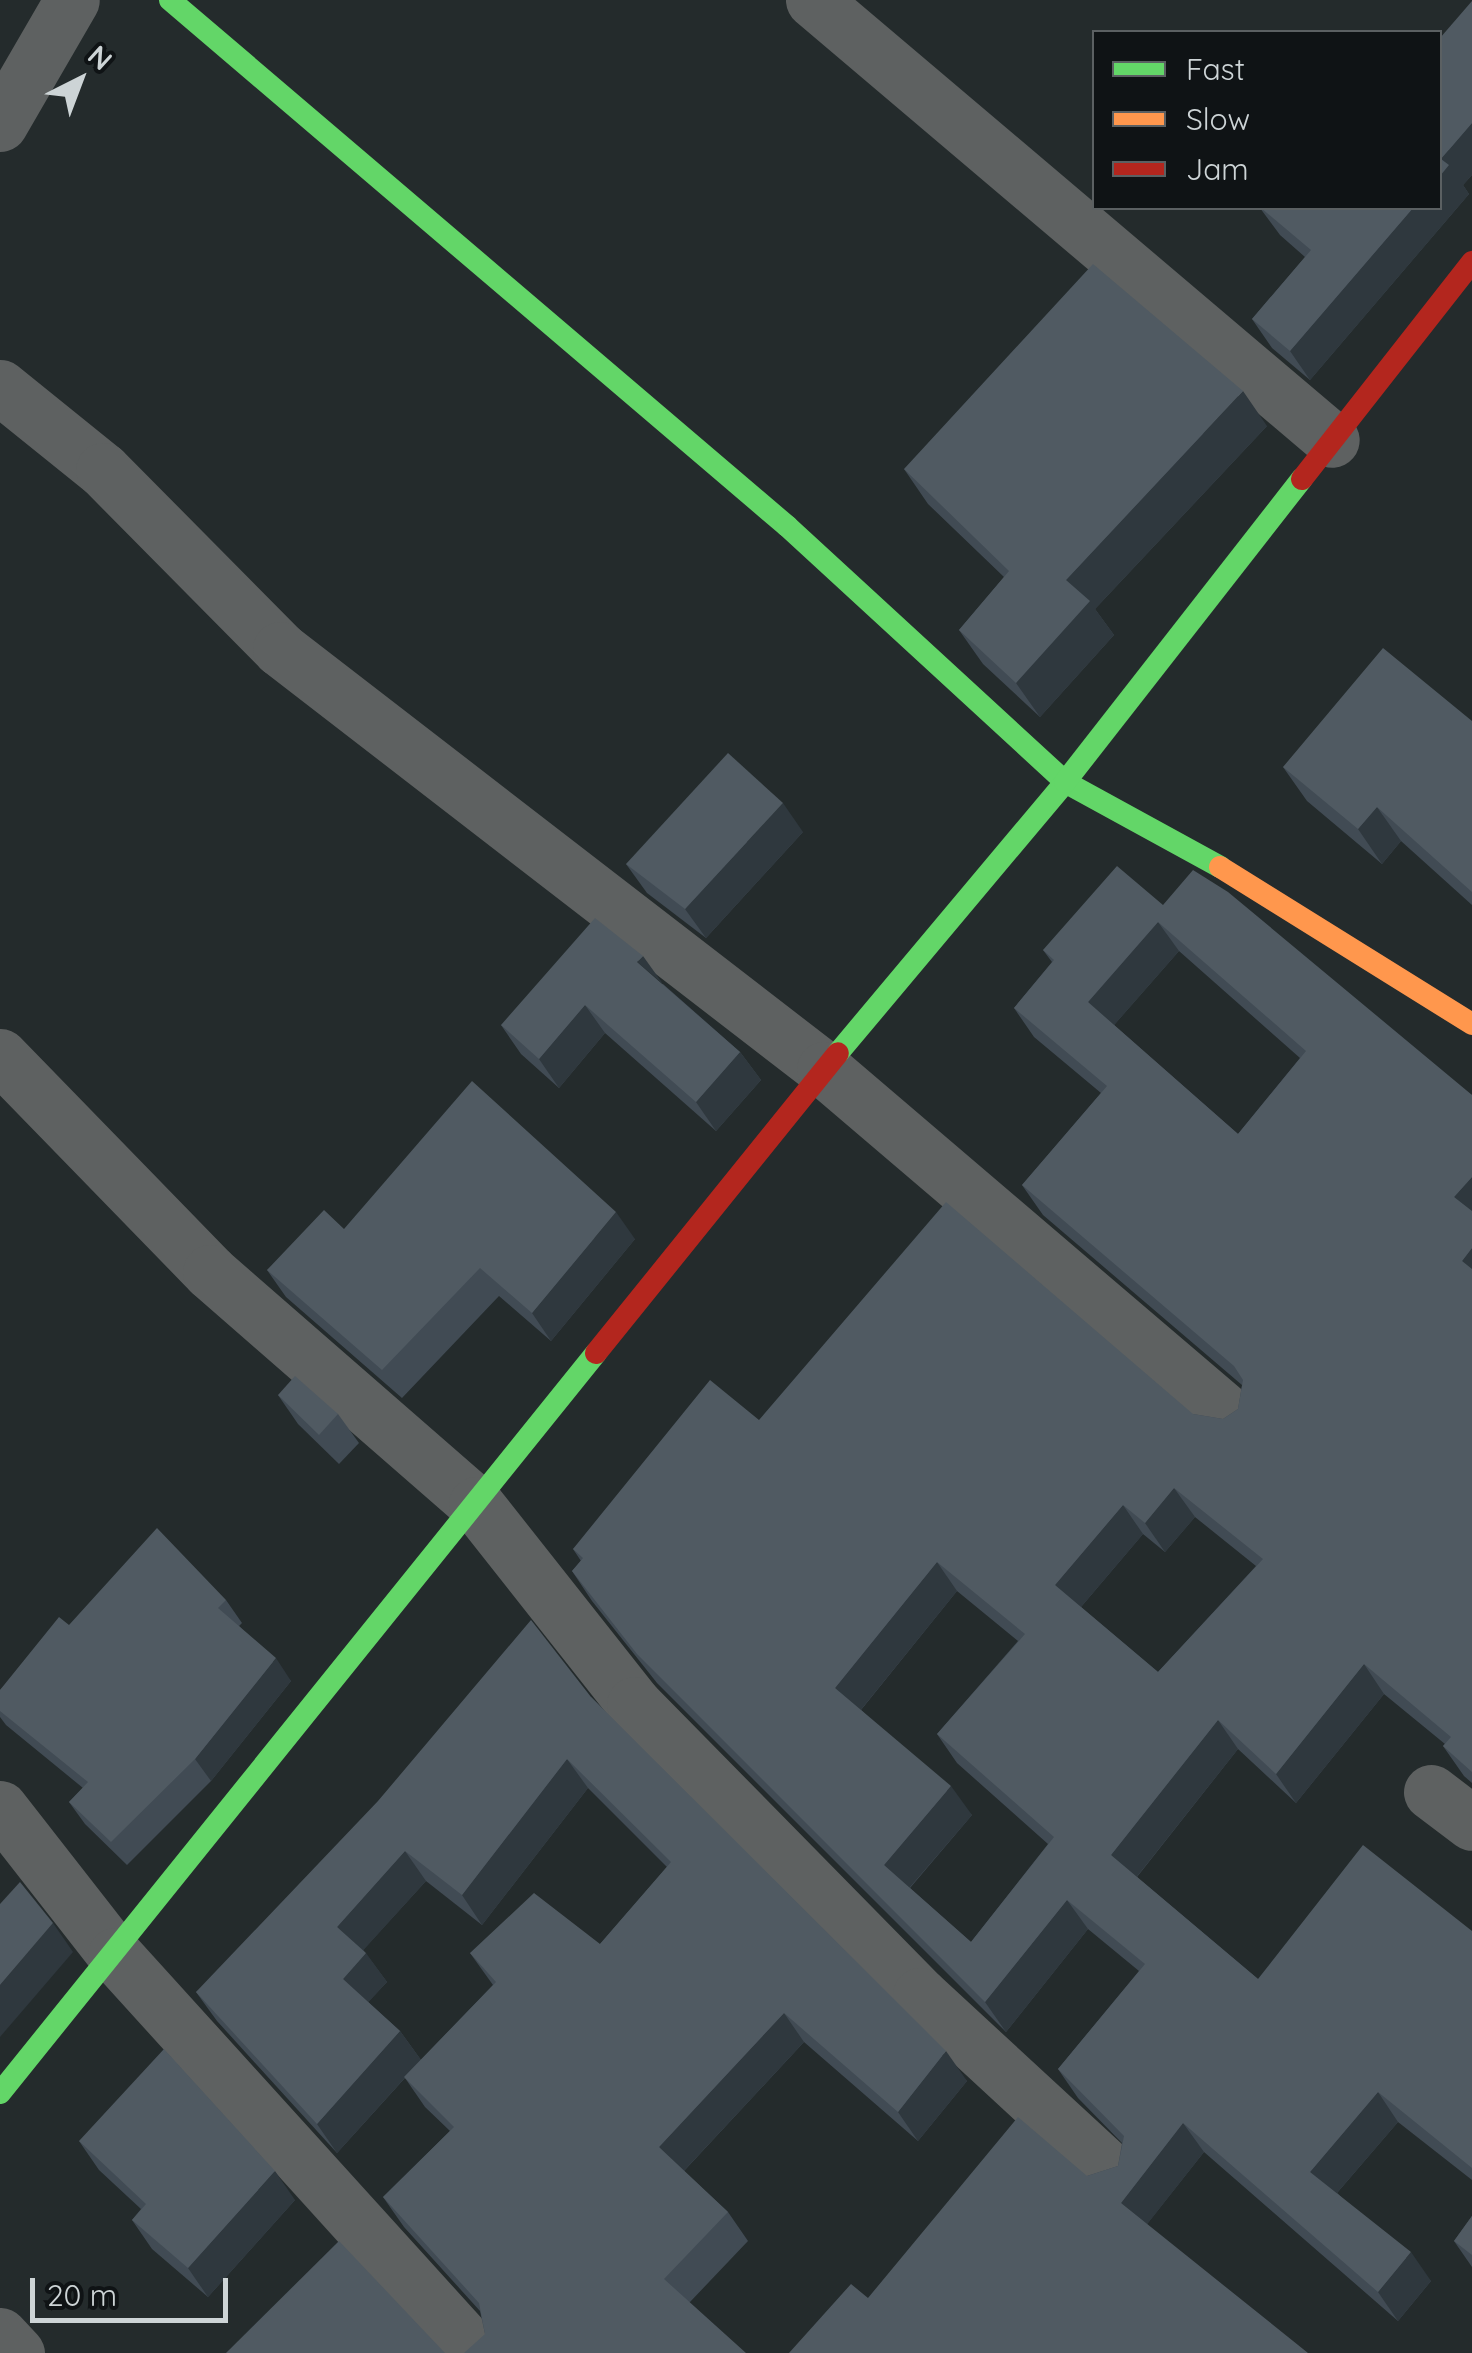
<!DOCTYPE html>
<style>
body{margin:0}
#map{position:relative;width:1472px;height:2353px;overflow:hidden;background:#242b2c;font-family:Quicksand,sans-serif}
div>[style]{position:absolute}
.street>*{height:55px;margin:-27.5px;padding:0 27.5px;transform-origin:27.5px;border-radius:27.5px;background:#5e6161}
.fast>*{height:22px;margin:-11px;padding:0 11px;transform-origin:11px;border-radius:11px;background:#63d668}
.slow>*{height:22px;margin:-11px;padding:0 11px;transform-origin:11px;border-radius:11px;background:#ff974d}
.jam>*{height:22px;margin:-11px;padding:0 11px;transform-origin:11px;border-radius:11px;background:#b3261e}
.wall>*{inset:0;background:#414b54}
.shaded-wall>*{inset:0;background:#2f383e}
.building>*{inset:0;background:#505a62}
span{translate:-50% -50%;white-space:nowrap;text-align:center;line-height:1.15;-webkit-text-stroke:10px #0f1315;paint-order:stroke}
.legend{position:absolute;left:1092px;top:30px;width:350px;height:180px;box-sizing:border-box;background:#0f1315;border:2px solid #5b6062;margin:0;padding:12px 18px;list-style:none;font-size:30px;color:#cdd4d6}
.legend li{display:flex;align-items:center;gap:20px;height:50px}
.legend b{width:50px;border:2px solid #5b6062}
.north{position:absolute;left:30px;top:30px;width:100px;height:100px;-webkit-text-stroke:8px #0f1315;paint-order:stroke;rotate:42deg;font-size:28px;font-weight:700;line-height:40px;text-align:center;color:#cdd4d6}
.north::after{content:'';display:block;margin:auto;width:35px;height:45px;background:#cdd4d6;clip-path:polygon(50% 0,100% 100%,50% 72%,0 100%)}
.scale{position:absolute;left:30px;top:2278px;width:198px;height:45px;box-sizing:border-box;border:5px solid #cdd4d6;border-top:0;padding-left:12px;font-size:30px;line-height:35px;white-space:nowrap;color:#cdd4d6;-webkit-text-stroke:8px #0f1315;paint-order:stroke}
</style>
<div id="map">
<div class="street">
<div style="left:813px;top:0;width:680px;rotate:40.29deg"></div>
<div style="left:0;top:124px;width:143px;rotate:-59.9deg"></div>
<div style="left:0;top:387px;width:132px;rotate:38.9deg"></div>
<div style="left:103px;top:470px;width:252px;rotate:45.3deg"></div>
<div style="left:280px;top:649px;width:687px;rotate:37.67deg"></div>
<div style="left:824px;top:1069px;width:539px;rotate:40.49deg"></div>
<div style="left:0;top:1056px;width:301px;rotate:45.8deg"></div>
<div style="left:210px;top:1272px;width:353px;rotate:41.1deg"></div>
<div style="left:476px;top:1504px;width:255px;rotate:51.7deg"></div>
<div style="left:634px;top:1704px;width:408px;rotate:45.5deg"></div>
<div style="left:920px;top:1995px;width:265px;rotate:42.7deg"></div>
<div style="left:1431px;top:1792px;width:51px;rotate:37.1deg"></div>
<div style="left:0;top:1808px;width:187px;rotate:52deg"></div>
<div style="left:115px;top:1955px;width:537px;rotate:47.79deg"></div>
<div style="left:0;top:2335px;width:25px;rotate:47deg"></div>
</div>
<div class="fast">
<div style="left:170px;top:0;width:811px;rotate:40.45deg"></div>
<div style="left:787px;top:526px;width:378px;rotate:42.6deg"></div>
<div style="left:1065px;top:782px;width:177px;rotate:28.7deg"></div>
<div style="left:838px;top:1053px;width:354px;rotate:-50deg"></div>
<div style="left:1065px;top:782px;width:385px;rotate:-52deg"></div>
<div style="left:0;top:2093px;width:950px;rotate:-51.15deg"></div>
</div>
<div class="slow">
<div style="left:1220px;top:867px;width:297px;rotate:31.9deg"></div>
</div>
<div class="jam">
<div style="left:1302px;top:479px;width:276px;rotate:-51.9deg"></div>
<div style="left:596px;top:1353px;width:385px;rotate:-51.1deg"></div>
</div>
<div class="wall">
<div style="clip-path:polygon(1472px 1px,1472px 175px,1463px 185px,1469px 194px,1310px 380px,1272px 348px,1252px 319px,1305px 257px,1280px 235px,1260px 208px,1440px 208px)"></div>
<div style="clip-path:polygon(1267px 426px,1095px 609px,1114px 635px,1040px 717px,983px 664px,959px 630px,1004px 577px,928px 504px,904px 469px)"></div>
<div style="clip-path:polygon(1472px 721px,1472px 905px,1401px 841px,1382px 864px,1307px 801px,1283px 767px)"></div>
<div style="clip-path:polygon(803px 832px,706px 938px,647px 893px,626px 864px)"></div>
<div style="clip-path:polygon(evenodd,1163px 905px,1472px 1095px,1472px 1783px,1464px 1776px,1443px 1746px,1445px 1744px,1384px 1694px,1296px 1803px,1238px 1749px,1137px 1877px,1258px 1979px,1472px 1931px,1472px 2180px,1398px 2122px,1337px 2193px,1431px 2281px,1398px 2321px,1204px 2152px,1147px 2224px,868px 2298px,1087px 2176px,1118px 2166px,1122px 2143px,1078px 2098px,1058px 2069px,1139px 1971px,1088px 1929px,1006px 2032px,657px 1683px,592px 1601px,572px 1571px,581px 1561px,573px 1549px,759px 1420px,1193px 1414px,1223px 1419px,1238px 1409px,1242px 1385px,1043px 1215px,1022px 1185px,1101px 1093px,1034px 1037px,1014px 1008px,1052px 962px,1043px 950px,1163px 905px,1179px 951px,1300px 1058px,1238px 1134px,1114px 1025px,1179px 951px,1163px 905px,1195px 1517px,1256px 1566px,1158px 1672px,1081px 1607px,1143px 1534px,1165px 1552px,1195px 1517px,1163px 905px,957px 1591px,1018px 1641px,937px 1734px,957px 1763px,1048px 1844px,971px 1942px,910px 1888px,972px 1815px,861px 1710px,957px 1591px)"></div>
<div style="clip-path:polygon(663px 984px,740px 1052px,761px 1080px,716px 1131px,605px 1033px,559px 1088px,521px 1054px,501px 1025px)"></div>
<div style="clip-path:polygon(344px 1229px,635px 1239px,551px 1341px,499px 1296px,402px 1398px,286px 1297px,267px 1270px)"></div>
<div style="clip-path:polygon(278px 1395px,338px 1414px,359px 1443px,339px 1464px,298px 1424px)"></div>
<div style="clip-path:polygon(226px 1600px,242px 1623px,239px 1626px,291px 1681px,211px 1781px,127px 1865px,85px 1824px,69px 1802px,83px 1788px,6px 1725px,0 1717px,0 1690px,69px 1625px)"></div>
<div style="clip-path:polygon(evenodd,591px 1697px,967px 2081px,918px 2141px,804px 2042px,684px 2171px,728px 2212px,748px 2241px,690px 2302px,485px 2334px,480px 2311px,404px 2227px,383px 2197px,450px 2131px,425px 2107px,405px 2078px,337px 2153px,217px 2021px,196px 1992px,591px 1697px,588px 1788px,667px 1867px,600px 1944px,470px 1953px,493px 1985px,421px 2060px,400px 2031px,368px 2002px,387px 1982px,363px 1950px,426px 1881px,482px 1925px,588px 1788px)"></div>
<div style="clip-path:polygon(79px 2141px,295px 2200px,208px 2297px,152px 2249px,132px 2220px,141px 2209px,99px 2170px)"></div>
<div style="clip-path:polygon(1472px 2216px,1472px 2267px,1454px 2241px)"></div>
</div>
<div class="shaded-wall">
<div style="clip-path:polygon(1472px 123px,1472px 175px,1463px 185px,1469px 194px,1310px 380px,1290px 351px,1413px 208px,1440px 208px,1441px 159px)"></div>
<div style="clip-path:polygon(1243px 391px,1267px 426px,1095px 609px,1114px 635px,1040px 717px,1016px 683px,1066px 580px)"></div>
<div style="clip-path:polygon(783px 803px,803px 832px,706px 938px,685px 909px)"></div>
<div style="clip-path:polygon(1377px 807px,1401px 841px,1382px 864px,1358px 829px)"></div>
<div style="clip-path:polygon(1158px 922px,1179px 951px,1108px 1032px,1088px 1002px)"></div>
<div style="clip-path:polygon(643px 956px,663px 984px,637px 962px)"></div>
<div style="clip-path:polygon(585px 1005px,605px 1033px,559px 1088px,539px 1059px)"></div>
<div style="clip-path:polygon(740px 1052px,761px 1080px,716px 1131px,696px 1102px)"></div>
<div style="clip-path:polygon(1472px 1177px,1472px 1222px,1454px 1197px)"></div>
<div style="clip-path:polygon(616px 1212px,635px 1239px,551px 1341px,532px 1313px)"></div>
<div style="clip-path:polygon(1472px 1248px,1472px 1275px,1462px 1261px)"></div>
<div style="clip-path:polygon(1174px 1488px,1195px 1517px,1165px 1552px,1145px 1523px)"></div>
<div style="clip-path:polygon(1123px 1505px,1143px 1534px,1075px 1614px,1055px 1585px)"></div>
<div style="clip-path:polygon(937px 1562px,957px 1591px,855px 1717px,835px 1688px)"></div>
<div style="clip-path:polygon(276px 1658px,291px 1681px,211px 1781px,195px 1759px)"></div>
<div style="clip-path:polygon(1364px 1664px,1384px 1694px,1296px 1803px,1276px 1774px)"></div>
<div style="clip-path:polygon(1218px 1720px,1238px 1749px,1131px 1884px,1111px 1855px)"></div>
<div style="clip-path:polygon(567px 1759px,588px 1788px,482px 1925px,462px 1895px)"></div>
<div style="clip-path:polygon(951px 1786px,972px 1815px,904px 1894px,884px 1865px)"></div>
<div style="clip-path:polygon(405px 1851px,426px 1881px,358px 1956px,337px 1927px)"></div>
<div style="clip-path:polygon(1067px 1900px,1088px 1929px,1006px 2032px,985px 2002px)"></div>
<div style="clip-path:polygon(53px 1923px,73px 1952px,0 2037px,0 1985px)"></div>
<div style="clip-path:polygon(366px 1953px,387px 1982px,363px 2008px,343px 1979px)"></div>
<div style="clip-path:polygon(784px 2013px,804px 2042px,679px 2176px,659px 2147px)"></div>
<div style="clip-path:polygon(400px 2031px,421px 2060px,337px 2153px,317px 2124px)"></div>
<div style="clip-path:polygon(946px 2051px,967px 2081px,918px 2141px,898px 2112px)"></div>
<div style="clip-path:polygon(1378px 2092px,1398px 2122px,1330px 2201px,1310px 2172px)"></div>
<div style="clip-path:polygon(1183px 2123px,1204px 2152px,1141px 2232px,1121px 2203px)"></div>
<div style="clip-path:polygon(275px 2171px,295px 2200px,208px 2297px,188px 2268px)"></div>
<div style="clip-path:polygon(1411px 2252px,1431px 2281px,1398px 2321px,1378px 2292px)"></div>
</div>
<div class="building">
<div style="clip-path:polygon(1472px 1px,1472px 123px,1441px 159px,1449px 165px,1440px 176px,1440px 38px)"></div>
<div style="clip-path:polygon(1261px 208px,1413px 208px,1290px 351px,1252px 319px,1311px 250px)"></div>
<div style="clip-path:polygon(1093px 264px,1243px 391px,1066px 580px,1090px 601px,1016px 683px,959px 630px,1009px 571px,904px 469px)"></div>
<div style="clip-path:polygon(1383px 648px,1472px 721px,1472px 892px,1377px 807px,1358px 829px,1283px 767px)"></div>
<div style="clip-path:polygon(728px 753px,783px 803px,685px 909px,626px 864px)"></div>
<div style="clip-path:polygon(evenodd,1117px 866px,1163px 905px,1193px 870px,1228px 892px,1472px 1095px,1472px 1177px,1454px 1197px,1472px 1211px,1472px 1248px,1462px 1261px,1472px 1269px,1472px 1772px,1443px 1746px,1451px 1737px,1364px 1664px,1276px 1774px,1218px 1720px,1111px 1855px,1258px 1979px,1363px 1845px,1472px 1931px,1472px 2168px,1378px 2092px,1310px 2172px,1411px 2252px,1378px 2292px,1183px 2123px,1121px 2203px,1308px 2353px,789px 2353px,851px 2284px,868px 2298px,1018px 2117px,1087px 2176px,1118px 2166px,1124px 2136px,1058px 2069px,1145px 1964px,1067px 1900px,985px 2002px,637px 1654px,572px 1571px,583px 1558px,573px 1549px,710px 1380px,759px 1420px,946px 1202px,1193px 1414px,1223px 1419px,1238px 1409px,1243px 1380px,1234px 1366px,1022px 1185px,1107px 1086px,1014px 1008px,1054px 960px,1043px 950px,1117px 866px,1158px 922px,1306px 1051px,1238px 1134px,1088px 1002px,1158px 922px,1117px 866px,1174px 1488px,1263px 1559px,1158px 1672px,1055px 1585px,1123px 1505px,1145px 1523px,1174px 1488px,1117px 866px,937px 1562px,1025px 1634px,937px 1734px,1054px 1837px,971px 1942px,884px 1865px,951px 1786px,835px 1688px,937px 1562px)"></div>
<div style="clip-path:polygon(595px 918px,643px 956px,637px 962px,740px 1052px,696px 1102px,585px 1005px,539px 1059px,501px 1025px)"></div>
<div style="clip-path:polygon(472px 1081px,616px 1212px,532px 1313px,480px 1268px,382px 1370px,267px 1270px,324px 1210px,344px 1229px)"></div>
<div style="clip-path:polygon(295px 1376px,338px 1414px,319px 1435px,278px 1395px)"></div>
<div style="clip-path:polygon(157px 1528px,226px 1600px,218px 1608px,276px 1658px,195px 1759px,111px 1842px,69px 1802px,88px 1782px,0 1711px,0 1690px,59px 1617px,69px 1625px)"></div>
<div style="clip-path:polygon(531px 1620px,591px 1697px,946px 2051px,898px 2112px,784px 2013px,659px 2147px,728px 2212px,664px 2279px,746px 2353px,464px 2353px,485px 2334px,479px 2303px,383px 2197px,454px 2127px,404px 2077px,496px 1982px,470px 1953px,534px 1893px,600px 1944px,671px 1862px,567px 1759px,462px 1895px,405px 1851px,337px 1927px,366px 1953px,343px 1979px,400px 2031px,317px 2124px,196px 1992px,378px 1801px)"></div>
<div style="clip-path:polygon(20px 1882px,53px 1923px,0 1985px,0 1904px)"></div>
<div style="clip-path:polygon(164px 2049px,275px 2171px,188px 2268px,132px 2220px,146px 2204px,79px 2141px)"></div>
<div style="clip-path:polygon(1472px 2216px,1472px 2255px,1454px 2241px)"></div>
<div style="clip-path:polygon(339px 2241px,445px 2353px,226px 2353px)"></div>
</div>
<ul class="legend">
<li><b style="height:12px;background:#63d668"></b>Fast</li>
<li><b style="height:12px;background:#ff974d"></b>Slow</li>
<li><b style="height:12px;background:#b3261e"></b>Jam</li>
</ul>
<div class="north">N</div>
<div class="scale">20 m</div>
</div>
